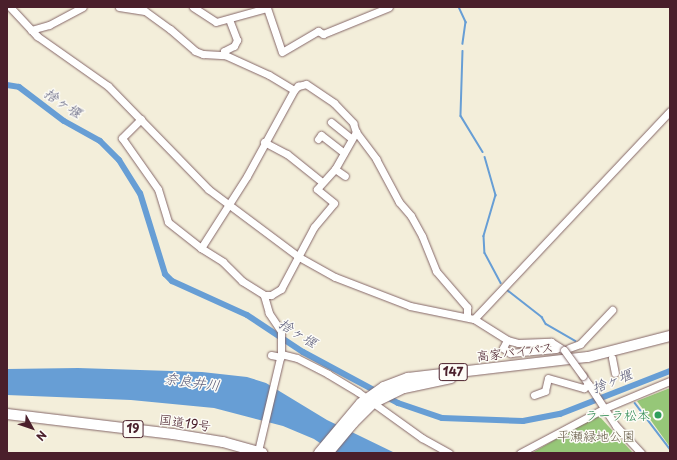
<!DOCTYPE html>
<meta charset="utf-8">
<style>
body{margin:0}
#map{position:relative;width:677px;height:460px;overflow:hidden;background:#f3eeda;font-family:"Playpen Sans","Klee One",sans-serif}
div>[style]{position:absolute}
.green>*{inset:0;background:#96c778}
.water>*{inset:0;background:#679ed5}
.stream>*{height:1.5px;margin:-0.75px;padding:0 0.75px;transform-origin:0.75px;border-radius:0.75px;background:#679ed5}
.canal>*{height:6px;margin:-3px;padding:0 3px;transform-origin:3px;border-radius:3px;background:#679ed5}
.roads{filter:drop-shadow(0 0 1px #856768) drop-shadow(0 0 1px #856768)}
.minor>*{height:7px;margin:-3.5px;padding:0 3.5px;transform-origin:3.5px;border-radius:3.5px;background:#fff}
.highway>*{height:10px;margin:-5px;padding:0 5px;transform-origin:5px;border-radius:5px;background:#fff}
.bridges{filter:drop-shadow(0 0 1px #856768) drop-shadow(0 0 1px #856768)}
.minor-bridge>*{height:7px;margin:-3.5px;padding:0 3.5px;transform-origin:3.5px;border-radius:3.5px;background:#fff}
.dots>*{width:11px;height:11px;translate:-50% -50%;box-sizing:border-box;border:2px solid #fdfcf7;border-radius:50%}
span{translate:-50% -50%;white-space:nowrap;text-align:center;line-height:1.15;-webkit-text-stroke:3px #fdfcf7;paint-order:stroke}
.shield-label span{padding:1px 3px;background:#fdfcf7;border:1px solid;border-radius:3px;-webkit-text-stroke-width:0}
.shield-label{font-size:12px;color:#4a1f2b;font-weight:700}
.street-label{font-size:13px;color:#4a1f2b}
.leisure-label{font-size:13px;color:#27864d}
.right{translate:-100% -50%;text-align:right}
.park-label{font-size:13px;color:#655a46}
.water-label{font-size:14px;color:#575877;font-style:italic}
.frame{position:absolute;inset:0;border:8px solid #4a1f2b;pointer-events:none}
.north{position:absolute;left:12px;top:408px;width:40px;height:40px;-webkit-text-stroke:3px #fdfcf7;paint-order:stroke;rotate:130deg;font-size:11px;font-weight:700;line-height:16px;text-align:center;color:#4a1f2b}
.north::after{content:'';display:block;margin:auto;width:14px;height:18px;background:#4a1f2b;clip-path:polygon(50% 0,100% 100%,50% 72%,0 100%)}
</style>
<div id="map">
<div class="green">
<div style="clip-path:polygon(670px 388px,670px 447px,637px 401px)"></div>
<div style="clip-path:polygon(599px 416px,633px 453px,532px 453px,573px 429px)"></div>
</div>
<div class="water">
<div style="clip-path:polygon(78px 368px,202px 372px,247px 377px,266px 383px,327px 420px,395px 453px,335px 453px,314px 439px,283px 426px,214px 408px,131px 400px,7px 395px,7px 369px)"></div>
</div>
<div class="stream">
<div style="left:459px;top:7px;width:17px;rotate:65deg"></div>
<div style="left:466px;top:22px;width:22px;rotate:98deg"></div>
<div style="left:463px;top:51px;width:65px;rotate:91.8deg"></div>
<div style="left:461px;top:116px;width:42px;rotate:58.6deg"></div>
<div style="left:485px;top:157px;width:40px;rotate:74deg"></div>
<div style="left:496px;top:195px;width:43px;rotate:106.3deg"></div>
<div style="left:484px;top:236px;width:17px;rotate:87deg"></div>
<div style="left:485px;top:253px;width:34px;rotate:62deg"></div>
<div style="left:506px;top:289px;width:46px;rotate:37.9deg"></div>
<div style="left:542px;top:317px;width:8px;rotate:60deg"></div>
<div style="left:546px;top:324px;width:34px;rotate:30deg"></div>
<div style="left:635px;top:403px;width:58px;rotate:52.7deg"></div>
</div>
<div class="canal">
<div style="left:7px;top:85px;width:12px;rotate:9deg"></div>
<div style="left:19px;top:87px;width:56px;rotate:37.1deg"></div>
<div style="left:64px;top:121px;width:41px;rotate:29.1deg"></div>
<div style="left:100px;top:141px;width:27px;rotate:45deg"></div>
<div style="left:119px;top:160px;width:39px;rotate:58deg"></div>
<div style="left:140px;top:193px;width:85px;rotate:72.8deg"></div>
<div style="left:165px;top:274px;width:10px;rotate:45deg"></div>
<div style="left:172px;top:281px;width:82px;rotate:24.4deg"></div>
<div style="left:247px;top:315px;width:67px;rotate:33.5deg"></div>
<div style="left:303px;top:352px;width:108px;rotate:28.2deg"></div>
<div style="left:398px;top:403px;width:46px;rotate:18.8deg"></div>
<div style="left:442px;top:418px;width:81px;rotate:2.1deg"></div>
<div style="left:523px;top:421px;width:38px;rotate:-11deg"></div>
<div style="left:560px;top:414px;width:118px;rotate:-21.4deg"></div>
</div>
<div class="roads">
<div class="minor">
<div style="left:10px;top:7px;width:40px;rotate:47deg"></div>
<div style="left:37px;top:36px;width:87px;rotate:35.2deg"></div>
<div style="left:108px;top:86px;width:144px;rotate:45.8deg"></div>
<div style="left:208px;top:189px;width:114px;rotate:36.8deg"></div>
<div style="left:299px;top:257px;width:41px;rotate:29.1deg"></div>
<div style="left:335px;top:277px;width:80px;rotate:21.1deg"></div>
<div style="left:410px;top:306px;width:65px;rotate:11.5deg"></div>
<div style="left:474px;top:319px;width:39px;rotate:32deg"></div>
<div style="left:507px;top:340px;width:11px;rotate:15deg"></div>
<div style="left:518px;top:343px;width:33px;rotate:-2deg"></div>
<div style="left:551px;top:342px;width:15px;rotate:32deg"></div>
<div style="left:119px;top:7px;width:26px;rotate:9deg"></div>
<div style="left:145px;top:11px;width:31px;rotate:36deg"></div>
<div style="left:170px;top:29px;width:33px;rotate:41deg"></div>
<div style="left:195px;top:51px;width:9px;rotate:21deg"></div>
<div style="left:203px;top:54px;width:22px;rotate:3deg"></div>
<div style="left:225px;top:55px;width:48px;rotate:24.4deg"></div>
<div style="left:269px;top:75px;width:29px;rotate:31deg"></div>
<div style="left:193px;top:7px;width:27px;rotate:33deg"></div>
<div style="left:216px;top:22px;width:53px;rotate:-15.4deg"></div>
<div style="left:267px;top:8px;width:46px;rotate:71.2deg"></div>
<div style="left:282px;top:52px;width:42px;rotate:-30.3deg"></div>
<div style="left:318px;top:31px;width:6px;rotate:31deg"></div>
<div style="left:323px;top:34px;width:71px;rotate:-22.2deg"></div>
<div style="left:31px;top:30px;width:19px;rotate:-16deg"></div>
<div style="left:49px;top:25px;width:38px;rotate:-28deg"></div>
<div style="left:225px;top:55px;width:4px;rotate:-104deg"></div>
<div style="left:224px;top:51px;width:11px;rotate:-27deg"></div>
<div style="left:234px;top:46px;width:7px;rotate:-63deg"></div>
<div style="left:237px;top:40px;width:22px;rotate:-111deg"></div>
<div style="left:141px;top:119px;width:27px;rotate:135deg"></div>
<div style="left:122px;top:138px;width:62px;rotate:54.8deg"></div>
<div style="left:158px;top:189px;width:34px;rotate:73deg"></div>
<div style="left:168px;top:222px;width:42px;rotate:38.2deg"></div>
<div style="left:201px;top:248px;width:26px;rotate:32deg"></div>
<div style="left:223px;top:262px;width:27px;rotate:45deg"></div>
<div style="left:242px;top:281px;width:26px;rotate:32deg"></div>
<div style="left:264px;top:295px;width:7px"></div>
<div style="left:271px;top:295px;width:12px;rotate:-31deg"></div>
<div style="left:281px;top:289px;width:70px;rotate:-62deg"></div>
<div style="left:314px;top:227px;width:31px;rotate:-50deg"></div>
<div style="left:334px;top:203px;width:22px;rotate:-141deg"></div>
<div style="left:317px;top:189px;width:27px;rotate:-48deg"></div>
<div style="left:335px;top:169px;width:43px;rotate:-60.4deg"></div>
<div style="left:331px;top:122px;width:26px;rotate:39deg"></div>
<div style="left:318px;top:139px;width:5px;rotate:-53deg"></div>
<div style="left:321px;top:135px;width:29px;rotate:38deg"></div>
<div style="left:264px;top:142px;width:26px;rotate:28deg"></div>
<div style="left:287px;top:154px;width:45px;rotate:38.7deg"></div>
<div style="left:335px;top:169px;width:12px;rotate:35deg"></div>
<div style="left:201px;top:248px;width:85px;rotate:-57.4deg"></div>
<div style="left:247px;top:176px;width:98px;rotate:-61.3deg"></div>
<div style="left:294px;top:90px;width:6px;rotate:-45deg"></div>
<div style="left:298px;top:86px;width:8px;rotate:-14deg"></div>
<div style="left:306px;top:84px;width:34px;rotate:34deg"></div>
<div style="left:334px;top:103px;width:28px;rotate:46deg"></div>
<div style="left:353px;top:123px;width:9px;rotate:72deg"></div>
<div style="left:356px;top:132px;width:34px;rotate:53deg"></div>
<div style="left:376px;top:159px;width:49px;rotate:61.9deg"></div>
<div style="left:399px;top:202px;width:18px;rotate:49deg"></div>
<div style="left:411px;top:216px;width:23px;rotate:61deg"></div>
<div style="left:422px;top:236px;width:38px;rotate:68deg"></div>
<div style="left:436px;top:271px;width:48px;rotate:49.3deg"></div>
<div style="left:467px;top:307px;width:10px;rotate:90deg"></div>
<div style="left:474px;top:319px;width:286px;rotate:-46.7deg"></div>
<div style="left:507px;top:340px;width:9px;rotate:117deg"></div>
<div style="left:503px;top:348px;width:9px;rotate:36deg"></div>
<div style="left:510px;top:353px;width:46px;rotate:-5deg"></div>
<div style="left:569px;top:348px;width:12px;rotate:-20deg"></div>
<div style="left:580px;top:344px;width:47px;rotate:-46.7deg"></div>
<div style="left:281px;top:354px;width:16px;rotate:14deg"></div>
<div style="left:297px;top:358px;width:35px;rotate:27deg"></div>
<div style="left:328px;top:374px;width:35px;rotate:31deg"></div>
<div style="left:358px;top:392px;width:79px;rotate:35.7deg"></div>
<div style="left:422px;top:438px;width:31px;rotate:29deg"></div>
<div style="left:271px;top:355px;width:10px;rotate:11deg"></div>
<div style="left:612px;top:358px;width:15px;rotate:79deg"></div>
<div style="left:583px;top:376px;width:60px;rotate:56.6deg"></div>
<div style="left:616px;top:426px;width:37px;rotate:47deg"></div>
<div style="left:534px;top:395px;width:12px;rotate:-20deg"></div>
<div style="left:545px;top:391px;width:13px;rotate:-77deg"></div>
<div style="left:548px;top:378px;width:37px;rotate:16deg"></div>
<div style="left:584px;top:388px;width:6px;rotate:-39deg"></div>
<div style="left:258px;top:451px;width:100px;rotate:-76.7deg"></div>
<div style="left:281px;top:354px;width:23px;rotate:-90deg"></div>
<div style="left:281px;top:331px;width:22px;rotate:-124deg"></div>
<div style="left:269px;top:313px;width:19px;rotate:-106deg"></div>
<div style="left:520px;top:453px;width:96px;rotate:-27.9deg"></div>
<div style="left:605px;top:408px;width:70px;rotate:-22.6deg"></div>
</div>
<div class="highway">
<div style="left:7px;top:414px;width:167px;rotate:6.9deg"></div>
<div style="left:173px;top:434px;width:51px;rotate:9.1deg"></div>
<div style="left:223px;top:442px;width:41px;rotate:15.8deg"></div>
<div style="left:319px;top:453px;width:65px;rotate:-50deg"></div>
<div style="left:361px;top:403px;width:28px;rotate:-35deg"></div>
<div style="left:384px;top:387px;width:26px;rotate:-21deg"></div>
<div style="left:408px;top:378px;width:181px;rotate:-6.7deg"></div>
<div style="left:588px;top:357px;width:85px;rotate:-14.4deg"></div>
<div style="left:328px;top:453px;width:39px;rotate:-50deg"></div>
<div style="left:353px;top:423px;width:28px;rotate:-45deg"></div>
<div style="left:373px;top:403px;width:34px;rotate:-26deg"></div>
<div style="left:404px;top:388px;width:48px;rotate:-12deg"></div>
</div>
</div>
<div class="bridges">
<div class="minor-bridge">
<div style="left:564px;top:350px;width:32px;rotate:54deg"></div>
</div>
</div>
<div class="dots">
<div style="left:658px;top:415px;background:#2e9e5b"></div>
</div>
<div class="shield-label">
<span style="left:453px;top:372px">147</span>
<span style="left:133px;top:429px">19</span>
</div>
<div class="street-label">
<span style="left:515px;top:352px;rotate:-7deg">高家バイパス</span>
<span style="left:185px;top:423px;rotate:8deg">国道19号</span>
</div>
<div class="leisure-label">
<span class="right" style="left:650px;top:415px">ラーラ松本</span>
</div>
<div class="park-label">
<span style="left:596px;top:436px">平瀬緑地公園</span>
</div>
<div class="water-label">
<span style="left:63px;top:103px;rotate:34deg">捨ヶ堰</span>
<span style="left:298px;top:333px;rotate:32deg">捨ヶ堰</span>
<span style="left:612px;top:381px;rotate:-21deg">捨ヶ堰</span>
<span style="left:192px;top:382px;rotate:8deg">奈良井川</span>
</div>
<div class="frame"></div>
<div class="north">N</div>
</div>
